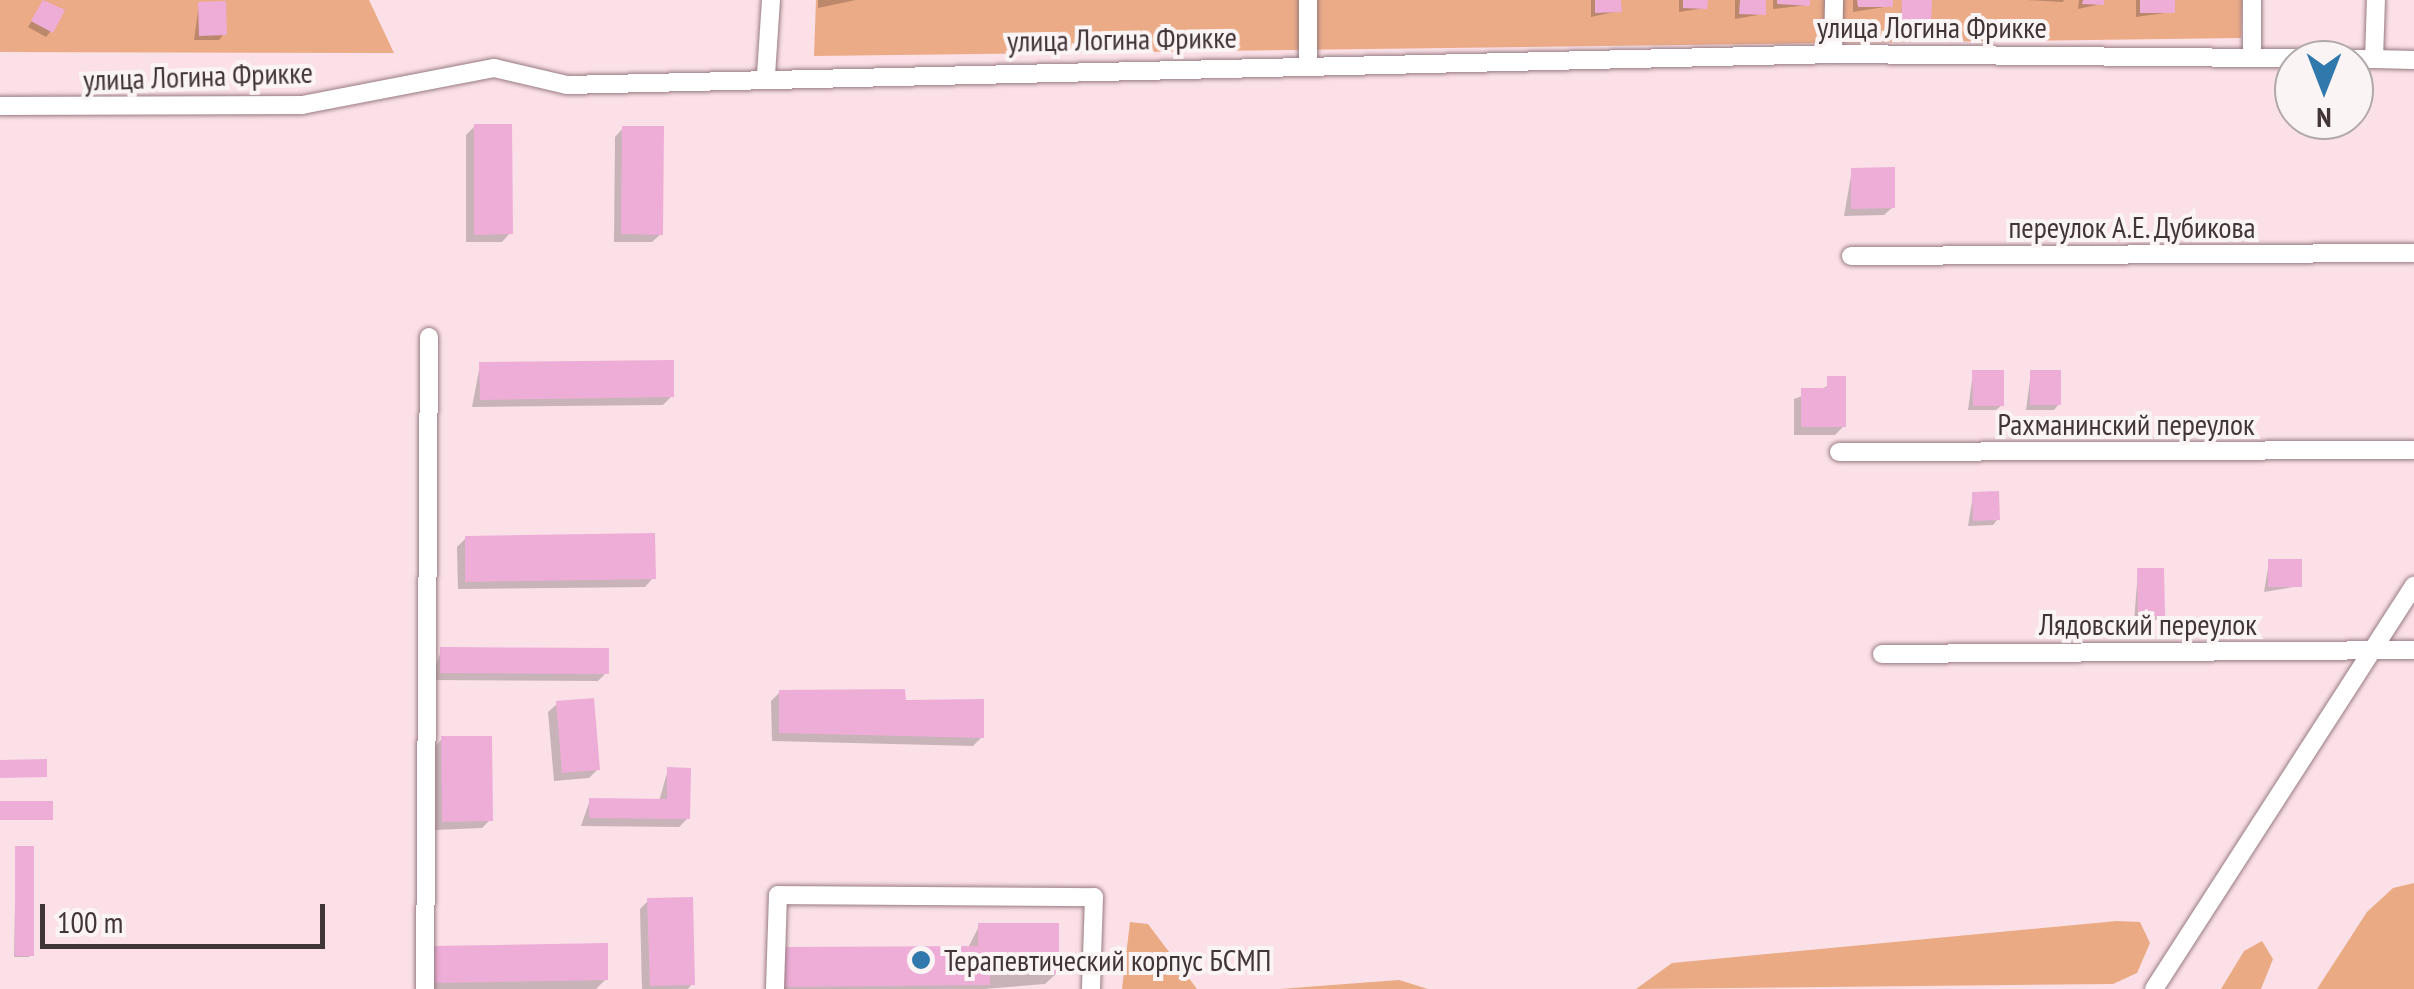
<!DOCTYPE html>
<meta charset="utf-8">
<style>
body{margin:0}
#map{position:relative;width:2414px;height:989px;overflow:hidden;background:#fbe1e7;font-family:"PT Sans Narrow",sans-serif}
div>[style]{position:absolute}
.green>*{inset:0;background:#ebab87}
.forest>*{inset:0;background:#eaaa84}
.shadow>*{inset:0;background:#0003}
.building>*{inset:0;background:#edadd7}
.roads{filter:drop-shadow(0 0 2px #987b82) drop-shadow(0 0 2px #987b82)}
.minor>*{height:18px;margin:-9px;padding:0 9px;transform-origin:9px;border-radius:9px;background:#fff}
.dots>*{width:28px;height:28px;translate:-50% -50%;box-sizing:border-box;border:5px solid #fbf4f5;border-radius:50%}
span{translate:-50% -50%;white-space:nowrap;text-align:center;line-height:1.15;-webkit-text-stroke:8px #fbf4f5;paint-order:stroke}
.street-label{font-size:30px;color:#423538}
.poi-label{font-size:30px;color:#423538}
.left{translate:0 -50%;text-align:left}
.north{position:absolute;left:2274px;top:40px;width:100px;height:100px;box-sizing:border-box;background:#fbf4f5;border:2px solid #b1a8a9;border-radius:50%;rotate:180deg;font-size:28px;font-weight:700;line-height:40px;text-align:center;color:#423538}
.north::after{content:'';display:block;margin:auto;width:35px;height:45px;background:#3178ac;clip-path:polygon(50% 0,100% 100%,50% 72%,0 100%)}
.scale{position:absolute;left:40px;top:904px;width:285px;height:45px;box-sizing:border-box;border:5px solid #423538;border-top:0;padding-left:12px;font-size:30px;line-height:35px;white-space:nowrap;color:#423538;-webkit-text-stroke:8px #fbf4f5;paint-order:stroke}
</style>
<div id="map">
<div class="green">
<div style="clip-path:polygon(0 0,369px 0,394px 53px,0 52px)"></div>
<div style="clip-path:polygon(816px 0,2242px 0,2241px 38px,814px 56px)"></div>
</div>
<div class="forest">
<div style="clip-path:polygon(2414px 883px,2414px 989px,2317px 989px,2367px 912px,2393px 888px)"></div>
<div style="clip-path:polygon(2117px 921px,2140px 922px,2150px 943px,2137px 973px,2113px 984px,1636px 989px,1672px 963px)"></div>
<div style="clip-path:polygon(1130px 922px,1148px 924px,1197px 989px,1122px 989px)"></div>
<div style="clip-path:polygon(2262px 941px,2273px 959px,2261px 989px,2221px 989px,2244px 951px)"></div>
<div style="clip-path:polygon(1399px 980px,1428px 989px,1279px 989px)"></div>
</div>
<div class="shadow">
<div style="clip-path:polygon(818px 0,856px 0,818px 8px)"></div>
<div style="clip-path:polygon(1591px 0,1619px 0,1619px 11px,1591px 17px)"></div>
<div style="clip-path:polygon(1679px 0,1705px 0,1705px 8px,1679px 12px)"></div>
<div style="clip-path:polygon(1735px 0,1764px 0,1763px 14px,1735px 19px)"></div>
<div style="clip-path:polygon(1773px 0,1807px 0,1807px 5px,1773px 9px)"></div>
<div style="clip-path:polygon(1853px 0,1891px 0,1891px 6px,1853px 12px)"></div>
<div style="clip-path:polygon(2027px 0,2065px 0,2062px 2px)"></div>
<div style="clip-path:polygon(2079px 0,2102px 0,2101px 4px,2078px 9px)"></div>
<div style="clip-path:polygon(2136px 0,2172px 0,2172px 12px,2136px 17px)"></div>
<div style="clip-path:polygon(44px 1px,51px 31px,46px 37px,28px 27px)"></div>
<div style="clip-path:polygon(1903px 2px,1929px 26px,1924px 32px,1897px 31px)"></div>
<div style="clip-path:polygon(199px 4px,224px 34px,219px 40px,194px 40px)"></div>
<div style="clip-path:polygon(475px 126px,510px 233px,502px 242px,466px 242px,466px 135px)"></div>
<div style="clip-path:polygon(623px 128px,661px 234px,652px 242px,614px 242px,615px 137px)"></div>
<div style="clip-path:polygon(1852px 170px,1893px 207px,1884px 215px,1844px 216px)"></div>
<div style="clip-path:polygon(480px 365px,672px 396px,663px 405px,472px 407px)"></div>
<div style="clip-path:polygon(2031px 372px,2059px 404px,2054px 410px,2026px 410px)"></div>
<div style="clip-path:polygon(1973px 373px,2002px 405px,1996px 410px,1968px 410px)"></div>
<div style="clip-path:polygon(1844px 380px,1844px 426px,1835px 435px,1794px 435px,1794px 399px)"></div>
<div style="clip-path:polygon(1973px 495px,1998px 519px,1993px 525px,1968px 526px)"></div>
<div style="clip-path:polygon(466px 538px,653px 578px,645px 587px,458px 589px,457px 547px)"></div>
<div style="clip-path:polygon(2269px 562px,2300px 586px,2264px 592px)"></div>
<div style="clip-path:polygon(2138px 571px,2163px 615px,2157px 620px,2134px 621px)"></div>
<div style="clip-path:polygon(441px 650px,606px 673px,598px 681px,432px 680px)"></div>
<div style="clip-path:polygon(780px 692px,903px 703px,982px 737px,973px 746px,772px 741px,771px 701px)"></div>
<div style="clip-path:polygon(557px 704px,598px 769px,589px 778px,554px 781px,548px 712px)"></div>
<div style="clip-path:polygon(442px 739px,490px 820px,482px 828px,434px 830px,433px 748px)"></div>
<div style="clip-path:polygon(668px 770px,688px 818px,679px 827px,581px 826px,590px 800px,659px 801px)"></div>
<div style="clip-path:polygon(16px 848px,31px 955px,29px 957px,14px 957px)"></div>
<div style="clip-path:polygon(648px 901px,692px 984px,688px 989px,642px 989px,640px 909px)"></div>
<div style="clip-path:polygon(979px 926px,1057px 973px,1045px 984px,983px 989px,772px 989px,968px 948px)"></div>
<div style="clip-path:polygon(422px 960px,606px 979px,596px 989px,422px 989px)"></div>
</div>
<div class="building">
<div style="clip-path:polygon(43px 0,65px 10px,53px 33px,31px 21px)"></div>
<div style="clip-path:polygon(1595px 0,1621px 0,1622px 12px,1595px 13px)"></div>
<div style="clip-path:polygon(1683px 0,1708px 0,1707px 9px,1683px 8px)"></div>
<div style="clip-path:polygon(1740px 0,1766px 0,1766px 15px,1739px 14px)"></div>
<div style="clip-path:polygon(1777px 0,1810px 0,1810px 6px,1777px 4px)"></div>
<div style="clip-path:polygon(1857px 0,1893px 0,1893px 7px,1858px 7px)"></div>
<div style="clip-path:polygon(1902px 0,1932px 0,1931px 28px,1901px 27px)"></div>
<div style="clip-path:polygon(2083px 0,2104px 0,2104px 5px,2082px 4px)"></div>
<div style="clip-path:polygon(2140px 0,2175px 0,2175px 13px,2140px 13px)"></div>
<div style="clip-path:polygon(226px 1px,227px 35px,199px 36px,198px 2px)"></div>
<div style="clip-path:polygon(474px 124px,512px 124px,513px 234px,474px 235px)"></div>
<div style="clip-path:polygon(622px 126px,664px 126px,663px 235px,621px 234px)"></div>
<div style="clip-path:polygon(1895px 167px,1895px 208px,1851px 209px,1851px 168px)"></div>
<div style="clip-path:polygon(674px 360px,674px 397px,480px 400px,479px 362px)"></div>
<div style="clip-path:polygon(1972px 370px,2004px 370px,2004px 406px,1973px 406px)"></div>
<div style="clip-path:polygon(2030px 370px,2061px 370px,2061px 405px,2030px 405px)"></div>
<div style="clip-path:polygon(1827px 376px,1846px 376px,1846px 427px,1801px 427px,1801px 388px,1827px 388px)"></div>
<div style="clip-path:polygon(1999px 491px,2000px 520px,1973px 521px,1972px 492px)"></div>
<div style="clip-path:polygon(655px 533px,656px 579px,465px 582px,465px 536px)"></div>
<div style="clip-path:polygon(2268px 559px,2302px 559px,2302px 587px,2268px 587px)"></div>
<div style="clip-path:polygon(2137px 568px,2164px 568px,2165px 616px,2138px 617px)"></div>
<div style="clip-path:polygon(440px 647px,609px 648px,609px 674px,440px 673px)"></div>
<div style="clip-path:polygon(905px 689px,906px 700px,984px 699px,984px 738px,779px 733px,779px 690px)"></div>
<div style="clip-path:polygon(594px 698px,600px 770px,562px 773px,556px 701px)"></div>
<div style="clip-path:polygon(441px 736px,492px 736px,493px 821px,442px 822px)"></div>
<div style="clip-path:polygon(47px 759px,47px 777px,0 778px,0 760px)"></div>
<div style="clip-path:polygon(667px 767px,691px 768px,690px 819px,589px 818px,589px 798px,667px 799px)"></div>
<div style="clip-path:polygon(0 801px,53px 801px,53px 820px,0 820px)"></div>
<div style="clip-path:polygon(15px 846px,34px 846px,34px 956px,15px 956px)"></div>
<div style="clip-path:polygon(693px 897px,695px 985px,650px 986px,647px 898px)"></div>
<div style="clip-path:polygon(978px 923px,1059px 923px,1059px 974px,990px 974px,990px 985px,783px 987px,783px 947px,978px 946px)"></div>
<div style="clip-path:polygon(608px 943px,608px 980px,433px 983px,432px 946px)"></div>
</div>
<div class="roads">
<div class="minor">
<div style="left:1833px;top:54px;width:54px;rotate:-88.9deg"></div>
<div style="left:2252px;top:57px;width:57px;rotate:-90deg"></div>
<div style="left:2374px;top:59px;width:40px;rotate:1.4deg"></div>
<div style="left:1308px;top:62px;width:62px;rotate:-90deg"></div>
<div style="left:766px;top:75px;width:75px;rotate:-86.2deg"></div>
<div style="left:0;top:106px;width:302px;rotate:-0.2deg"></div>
<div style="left:302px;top:105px;width:196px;rotate:-10.9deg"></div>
<div style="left:494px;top:68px;width:75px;rotate:13.1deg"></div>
<div style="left:567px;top:85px;width:1266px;rotate:-1.4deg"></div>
<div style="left:1833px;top:54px;width:541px;rotate:0.53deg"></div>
<div style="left:2374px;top:59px;width:59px;rotate:-88.1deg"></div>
<div style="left:1851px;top:256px;width:563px;rotate:-0.31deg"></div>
<div style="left:1839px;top:452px;width:575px;rotate:-0.2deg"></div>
<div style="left:1882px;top:654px;width:532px;rotate:-0.43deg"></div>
<div style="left:425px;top:989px;width:652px;rotate:-89.65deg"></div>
<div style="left:775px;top:989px;width:94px;rotate:-88.2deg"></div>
<div style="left:778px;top:895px;width:316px;rotate:0.4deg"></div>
<div style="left:1094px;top:897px;width:92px;rotate:91.9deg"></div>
<div style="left:2154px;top:989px;width:480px;rotate:-57.2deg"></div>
</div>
</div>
<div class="dots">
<div style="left:921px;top:960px;background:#3178ac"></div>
</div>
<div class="street-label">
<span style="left:1932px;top:27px">улица Логина Фрикке</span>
<span style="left:1122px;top:39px;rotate:-1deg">улица Логина Фрикке</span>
<span style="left:198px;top:76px;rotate:-2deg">улица Логина Фрикке</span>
<span style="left:2132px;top:227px">переулок А.Е. Дубикова</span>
<span style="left:2126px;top:424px">Рахманинский переулок</span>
<span style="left:2148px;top:624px">Лядовский переулок</span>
</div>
<div class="poi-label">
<span class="left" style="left:944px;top:960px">Терапевтический корпус БСМП</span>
</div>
<div class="north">N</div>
<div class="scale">100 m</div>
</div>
